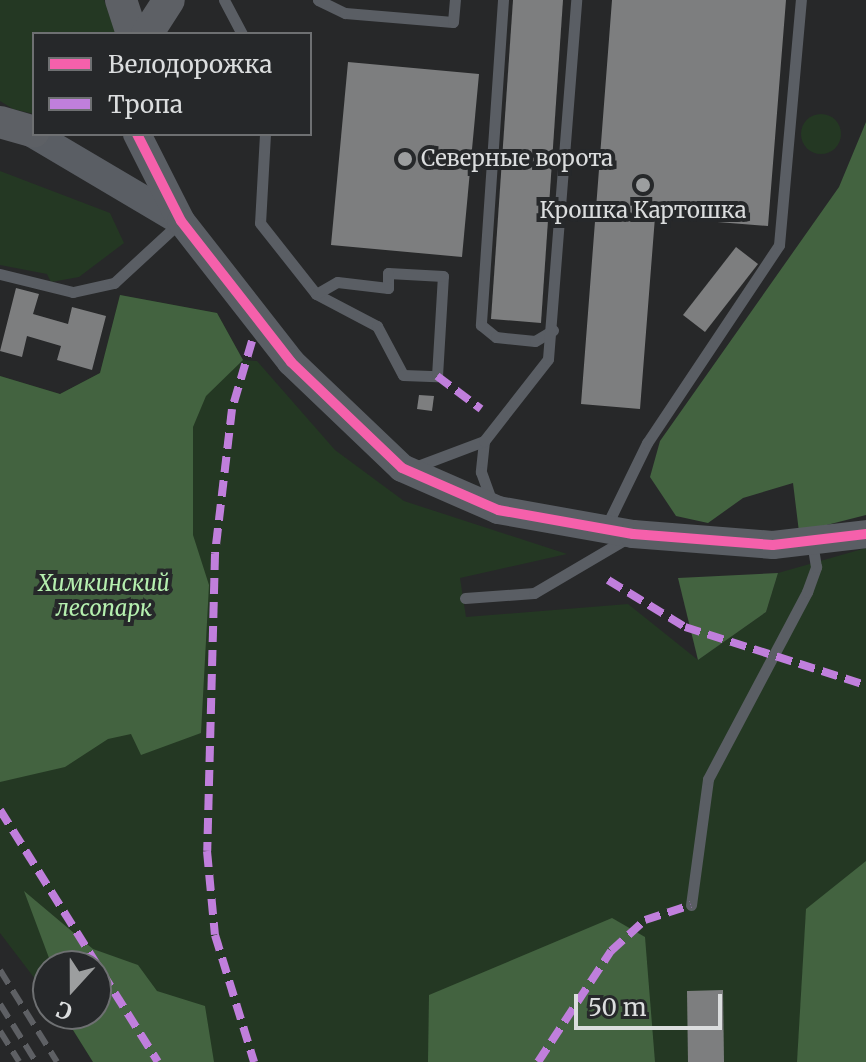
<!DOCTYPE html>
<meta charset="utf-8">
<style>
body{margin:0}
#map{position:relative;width:866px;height:1062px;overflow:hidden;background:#272829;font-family:Merriweather,serif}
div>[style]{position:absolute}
.green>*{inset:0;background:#243823}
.round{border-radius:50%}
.forest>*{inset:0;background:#436340}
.building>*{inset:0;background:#7d7e7f}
.service>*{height:11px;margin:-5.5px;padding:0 5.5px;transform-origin:5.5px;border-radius:5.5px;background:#5a5e64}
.tertiary>*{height:28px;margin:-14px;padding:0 14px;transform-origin:14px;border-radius:14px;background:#5a5e64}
.secondary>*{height:32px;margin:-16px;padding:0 16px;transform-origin:16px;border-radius:16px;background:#5d6065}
.rail>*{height:6px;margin-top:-3px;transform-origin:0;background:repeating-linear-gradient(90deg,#5e6064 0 16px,transparent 0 24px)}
.quiet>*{height:8px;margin-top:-4px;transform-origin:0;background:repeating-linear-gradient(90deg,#c07fdc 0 16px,transparent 0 24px)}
.cycleway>*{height:10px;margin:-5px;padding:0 5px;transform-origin:5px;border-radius:5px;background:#f560ab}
.dots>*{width:22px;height:22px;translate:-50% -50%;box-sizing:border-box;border:4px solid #26282a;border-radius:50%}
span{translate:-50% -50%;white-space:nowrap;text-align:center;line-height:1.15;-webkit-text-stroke:8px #26282a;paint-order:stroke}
.poi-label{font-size:22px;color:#dbddde}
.left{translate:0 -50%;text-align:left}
.park-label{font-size:22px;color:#b5efaf;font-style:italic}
.legend{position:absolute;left:32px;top:32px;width:280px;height:104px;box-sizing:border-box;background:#26282a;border:2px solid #6e7072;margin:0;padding:10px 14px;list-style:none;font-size:24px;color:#dbddde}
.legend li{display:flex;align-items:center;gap:16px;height:40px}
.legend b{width:40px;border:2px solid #6e7072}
.north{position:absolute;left:32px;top:950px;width:80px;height:80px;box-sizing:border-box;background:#26282a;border:2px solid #6e7072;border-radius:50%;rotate:201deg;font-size:22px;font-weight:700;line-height:32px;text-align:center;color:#dbddde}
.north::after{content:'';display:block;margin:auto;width:28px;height:36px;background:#9c9e9f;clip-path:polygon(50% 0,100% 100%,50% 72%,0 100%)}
.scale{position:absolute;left:574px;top:994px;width:148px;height:36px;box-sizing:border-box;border:4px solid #dbddde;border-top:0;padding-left:10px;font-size:24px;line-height:28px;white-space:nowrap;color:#dbddde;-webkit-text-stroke:6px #26282a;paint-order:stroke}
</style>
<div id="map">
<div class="green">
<div style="clip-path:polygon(0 0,104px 0,116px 34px,34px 34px,34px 114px,13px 109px,0 101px)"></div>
<div class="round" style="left:801px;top:114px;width:40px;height:40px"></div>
<div style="clip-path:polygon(0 171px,110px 213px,124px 243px,79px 277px,51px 282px,47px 274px,0 265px)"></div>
<div style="clip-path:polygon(120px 295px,217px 313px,243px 360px,257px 361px,335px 450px,404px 501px,567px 554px,460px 578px,466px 617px,628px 604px,698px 660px,766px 612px,778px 573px,866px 548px,866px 1062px,93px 1062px,63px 1014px,96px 1014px,96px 966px,48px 966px,48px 996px,0 933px,0 376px,60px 394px,100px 373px)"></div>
</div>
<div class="forest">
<div style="clip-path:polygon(866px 122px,866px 515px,799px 532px,793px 483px,743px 498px,708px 523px,676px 516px,650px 477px,660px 441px,839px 187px)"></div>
<div style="clip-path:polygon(120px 295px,217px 313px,243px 360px,206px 396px,193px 427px,193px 535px,209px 585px,201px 733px,141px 755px,131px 734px,108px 739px,65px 767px,0 782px,0 376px,60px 394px,100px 373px)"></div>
<div style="clip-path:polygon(778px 573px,766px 612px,698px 660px,678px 578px)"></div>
<div style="clip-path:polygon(866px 861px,866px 1062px,797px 1062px,806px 909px)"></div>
<div style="clip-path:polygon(24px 891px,93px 949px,138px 965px,157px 991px,205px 1006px,214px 1062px,93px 1062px,63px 1014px,96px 1014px,96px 966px,52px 966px)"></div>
<div style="clip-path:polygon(612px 918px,645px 937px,655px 1062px,428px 1062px,429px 995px)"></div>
</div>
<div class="building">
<div style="clip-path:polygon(513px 0,563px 0,541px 323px,491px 319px)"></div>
<div style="clip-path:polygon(612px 0,786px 0,768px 226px,655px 217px,640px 409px,581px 404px)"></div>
<div style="clip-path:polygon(348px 62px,479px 74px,462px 257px,331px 245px)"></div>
<div style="clip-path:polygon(736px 247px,758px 264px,705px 332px,683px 315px)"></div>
<div style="clip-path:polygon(16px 288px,39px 294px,33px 314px,68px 324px,72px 307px,106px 316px,92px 370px,57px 360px,61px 346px,27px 336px,22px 357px,0 351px)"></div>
<div style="clip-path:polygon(419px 395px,434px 396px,432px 411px,417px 409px)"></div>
<div style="clip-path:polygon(723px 990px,724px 1062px,688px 1062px,687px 991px)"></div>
</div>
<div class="service">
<div style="left:224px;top:0;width:38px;rotate:62deg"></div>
<div style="left:318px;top:0;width:30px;rotate:26deg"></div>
<div style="left:345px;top:13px;width:108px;rotate:4.8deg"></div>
<div style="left:453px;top:22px;width:22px;rotate:-85deg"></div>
<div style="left:503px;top:0;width:326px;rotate:93.9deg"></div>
<div style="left:481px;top:325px;width:19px;rotate:39deg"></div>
<div style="left:496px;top:337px;width:39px;rotate:6deg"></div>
<div style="left:535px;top:341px;width:21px;rotate:-31deg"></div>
<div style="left:265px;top:134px;width:89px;rotate:93.2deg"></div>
<div style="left:260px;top:223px;width:90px;rotate:51.7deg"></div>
<div style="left:316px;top:294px;width:69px;rotate:27.7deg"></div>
<div style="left:377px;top:326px;width:55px;rotate:62deg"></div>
<div style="left:403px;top:375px;width:34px;rotate:2deg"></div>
<div style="left:437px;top:376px;width:100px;rotate:-86.6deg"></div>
<div style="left:443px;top:276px;width:55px;rotate:-176.9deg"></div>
<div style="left:388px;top:273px;width:15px;rotate:90deg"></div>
<div style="left:388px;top:288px;width:51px;rotate:-173.3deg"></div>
<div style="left:337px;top:282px;width:24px;rotate:150deg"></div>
<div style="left:0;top:274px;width:75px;rotate:13.9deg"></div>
<div style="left:73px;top:292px;width:42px;rotate:-12.4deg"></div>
<div style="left:114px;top:283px;width:90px;rotate:-42.7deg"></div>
<div style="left:484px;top:441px;width:31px;rotate:96deg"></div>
<div style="left:481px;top:472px;width:32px;rotate:70deg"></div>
<div style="left:415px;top:467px;width:74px;rotate:-20.6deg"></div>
<div style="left:484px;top:441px;width:104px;rotate:-52deg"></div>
<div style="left:548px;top:359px;width:360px;rotate:-85.5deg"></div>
<div style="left:605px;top:529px;width:96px;rotate:-64deg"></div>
<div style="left:647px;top:443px;width:238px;rotate:-56.3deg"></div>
<div style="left:779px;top:245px;width:246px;rotate:-84.9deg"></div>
<div style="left:465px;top:598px;width:69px;rotate:-4.1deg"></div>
<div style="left:534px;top:593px;width:110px;rotate:-30.5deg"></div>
<div style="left:691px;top:905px;width:127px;rotate:-82.3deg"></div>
<div style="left:708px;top:779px;width:212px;rotate:-62.1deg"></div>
<div style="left:807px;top:592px;width:27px;rotate:-70deg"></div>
<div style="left:816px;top:567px;width:24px;rotate:-99deg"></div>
</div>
<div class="tertiary">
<div style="left:28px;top:131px;width:177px;rotate:30.6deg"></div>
<div style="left:137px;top:134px;width:97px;rotate:63.2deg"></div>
<div style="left:181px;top:221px;width:179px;rotate:52deg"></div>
<div style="left:291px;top:362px;width:153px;rotate:43.7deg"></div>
<div style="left:402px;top:468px;width:105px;rotate:23.6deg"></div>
<div style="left:498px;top:510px;width:137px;rotate:10.1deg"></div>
<div style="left:633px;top:534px;width:140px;rotate:4.5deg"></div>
<div style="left:773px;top:545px;width:94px;rotate:-6.7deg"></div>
</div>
<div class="secondary">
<div style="left:121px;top:0;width:36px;rotate:72deg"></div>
<div style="left:147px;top:34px;width:40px;rotate:-57.1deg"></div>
<div style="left:0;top:122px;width:35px;rotate:16deg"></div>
</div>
<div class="rail">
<div style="left:0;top:970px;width:108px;rotate:58.2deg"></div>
<div style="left:0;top:1004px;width:68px;rotate:58.2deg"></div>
<div style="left:0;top:1031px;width:36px;rotate:58deg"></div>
</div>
<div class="quiet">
<div style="left:252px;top:341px;width:71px;rotate:106.4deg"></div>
<div style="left:232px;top:409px;width:146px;rotate:96.7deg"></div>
<div style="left:215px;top:554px;width:297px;rotate:91.5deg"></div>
<div style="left:207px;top:851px;width:84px;rotate:84.6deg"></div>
<div style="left:215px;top:935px;width:133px;rotate:72.9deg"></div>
<div style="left:437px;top:376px;width:55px;rotate:36.9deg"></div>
<div style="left:608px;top:580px;width:90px;rotate:31.4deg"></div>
<div style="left:685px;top:627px;width:190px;rotate:17.8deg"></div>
<div style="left:0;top:810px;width:297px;rotate:57.9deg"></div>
<div style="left:538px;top:1062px;width:133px;rotate:-56.7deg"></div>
<div style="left:611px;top:951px;width:46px;rotate:-42.4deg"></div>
<div style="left:645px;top:920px;width:48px;rotate:-18.1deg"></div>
</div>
<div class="cycleway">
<div style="left:137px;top:134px;width:97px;rotate:63.2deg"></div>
<div style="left:181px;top:221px;width:179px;rotate:52deg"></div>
<div style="left:291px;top:362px;width:153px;rotate:43.7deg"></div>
<div style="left:402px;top:468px;width:105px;rotate:23.6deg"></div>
<div style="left:498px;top:510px;width:137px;rotate:10.1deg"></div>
<div style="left:633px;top:534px;width:140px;rotate:4.5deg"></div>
<div style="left:773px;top:545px;width:94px;rotate:-6.7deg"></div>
</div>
<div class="dots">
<div style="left:405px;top:159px;background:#9c9e9f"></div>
<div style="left:643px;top:185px;background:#9c9e9f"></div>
</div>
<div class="poi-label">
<span class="left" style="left:421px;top:159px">Северные ворота</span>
<span style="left:643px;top:211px">Крошка Картошка</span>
</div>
<div class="park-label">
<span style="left:104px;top:596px">Химкинский<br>лесопарк</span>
</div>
<ul class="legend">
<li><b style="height:10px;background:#f560ab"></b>Велодорожка</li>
<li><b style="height:10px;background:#c07fdc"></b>Тропа</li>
</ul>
<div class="north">С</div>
<div class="scale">50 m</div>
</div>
